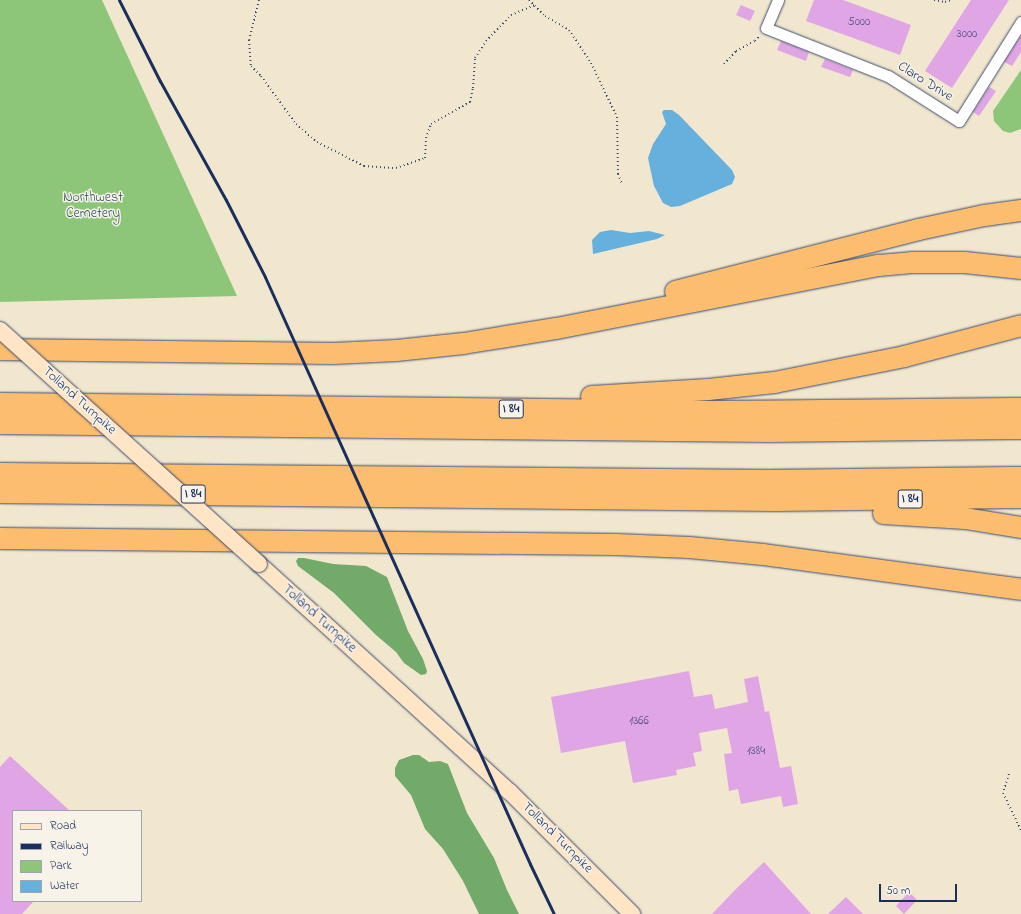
<!DOCTYPE html>
<style>
body{margin:0}
#map{position:relative;width:1021px;height:914px;overflow:hidden;background:#f1e7cf;font-family:"Indie Flower",sans-serif}
div>[style]{position:absolute}
.green>*{inset:0;background:#8dc679}
.forest>*{inset:0;background:#72ab69}
.water>*{inset:0;background:#66b0de}
.building>*{inset:0;background:#e0a5e4}
.path>*{height:2px;margin-top:-1px;transform-origin:0;background:repeating-linear-gradient(90deg,#3b4b6f 0 1px,transparent 0 4px)}
.roads{filter:drop-shadow(0 0 1px #3b4b6f) drop-shadow(0 0 1px #3b4b6f)}
.street>*{height:11px;margin:-5.5px;padding:0 5.5px;transform-origin:5.5px;border-radius:5.5px;background:#fff}
.secondary>*{height:16px;margin:-8px;padding:0 8px;transform-origin:8px;border-radius:8px;background:#fee5c5}
.highway>*{height:21px;margin:-10.5px;padding:0 10.5px;transform-origin:10.5px;border-radius:10.5px;background:#fcbd6e}
.rail>*{height:3px;margin:-1.5px;padding:0 1.5px;transform-origin:1.5px;border-radius:1.5px;background:#1b2f5e}
.bridges{filter:drop-shadow(0 0 1px #3b4b6f) drop-shadow(0 0 1px #3b4b6f)}
.secondary-bridge>*{height:16px;margin:-8px;padding:0 8px;transform-origin:8px;border-radius:8px;background:#fee5c5}
span{translate:-50% -50%;white-space:nowrap;text-align:center;line-height:1.15;-webkit-text-stroke:3px #f7f3e8;paint-order:stroke}
.number-label{font-size:12px;color:#4c4c80}
.number-label span{-webkit-text-stroke-width:0}
.shield-label span{padding:1px 3px;background:#f7f3e8;border:1px solid;border-radius:3px;-webkit-text-stroke-width:0}
.shield-label{font-size:13px;color:#1b2f5e;font-weight:700}
.street-label{font-size:14px;color:#1b2f5e}
.park-label{font-size:14px;color:#385565}
.legend{position:absolute;left:12px;top:810px;width:130px;height:92px;box-sizing:border-box;background:#f7f3e8;border:1px solid #9fa5b1;margin:0;padding:5px 7px;list-style:none;font-size:12px;color:#1b2f5e}
.legend li{display:flex;align-items:center;gap:8px;height:20px}
.legend b{width:20px;border:1px solid #9fa5b1}
.scale{position:absolute;left:879px;top:884px;width:78px;height:18px;box-sizing:border-box;border:2px solid #1b2f5e;border-top:0;padding-left:5px;font-size:12px;line-height:14px;white-space:nowrap;color:#1b2f5e;-webkit-text-stroke:3px #f7f3e8;paint-order:stroke}
</style>
<div id="map">
<div class="green">
<div style="clip-path:polygon(0 0,102px 0,237px 296px,0 302px)"></div>
<div style="clip-path:polygon(1021px 70px,1021px 129px,1010px 133px,1003px 131px,994px 121px,993px 111px)"></div>
</div>
<div class="forest">
<div style="clip-path:polygon(298px 558px,304px 558px,333px 564px,366px 566px,387px 577px,408px 631px,423px 659px,427px 671px,426px 674px,421px 675px,404px 663px,396px 652px,376px 635px,334px 593px,298px 566px,296px 561px)"></div>
<div style="clip-path:polygon(413px 755px,419px 755px,429px 762px,440px 761px,448px 764px,467px 813px,494px 858px,507px 890px,519px 914px,479px 914px,463px 881px,443px 849px,425px 829px,411px 795px,395px 776px,395px 768px,399px 760px)"></div>
</div>
<div class="water">
<div style="clip-path:polygon(664px 110px,672px 110px,679px 115px,732px 170px,735px 177px,732px 184px,680px 206px,671px 207px,663px 203px,654px 186px,648px 158px,653px 144px,666px 124px,662px 112px)"></div>
<div style="clip-path:polygon(611px 230px,630px 233px,649px 231px,665px 235px,657px 239px,593px 254px,592px 240px,600px 232px)"></div>
</div>
<div class="building">
<div style="clip-path:polygon(814px 0,843px 0,911px 25px,900px 55px,806px 21px)"></div>
<div style="clip-path:polygon(971px 0,1009px 0,952px 88px,925px 71px)"></div>
<div style="clip-path:polygon(741px 5px,755px 11px,750px 21px,736px 15px)"></div>
<div style="clip-path:polygon(1021px 35px,1021px 52px,1012px 66px,1004px 62px)"></div>
<div style="clip-path:polygon(781px 41px,809px 52px,806px 61px,777px 50px)"></div>
<div style="clip-path:polygon(825px 59px,853px 70px,850px 77px,821px 67px)"></div>
<div style="clip-path:polygon(989px 87px,996px 91px,979px 116px,973px 112px)"></div>
<div style="clip-path:polygon(689px 671px,694px 697px,712px 694px,715px 709px,748px 702px,744px 679px,758px 676px,765px 712px,769px 711px,780px 768px,791px 766px,798px 804px,783px 807px,781px 796px,741px 804px,738px 789px,729px 791px,724px 754px,732px 753px,727px 728px,699px 733px,702px 751px,693px 753px,696px 766px,676px 770px,677px 775px,633px 783px,625px 741px,561px 753px,551px 697px)"></div>
<div style="clip-path:polygon(10px 756px,70px 811px,13px 811px,13px 901px,34px 901px,22px 914px,0 914px,0 767px)"></div>
<div style="clip-path:polygon(764px 862px,811px 914px,712px 914px,737px 888px)"></div>
<div style="clip-path:polygon(909px 892px,917px 900px,904px 914px,896px 906px)"></div>
<div style="clip-path:polygon(846px 897px,863px 914px,828px 914px)"></div>
</div>
<div class="path">
<div style="left:259px;top:0;width:41px;rotate:104deg"></div>
<div style="left:249px;top:40px;width:26px;rotate:86deg"></div>
<div style="left:251px;top:66px;width:14px;rotate:45deg"></div>
<div style="left:261px;top:76px;width:59px;rotate:53.9deg"></div>
<div style="left:296px;top:124px;width:28px;rotate:41deg"></div>
<div style="left:317px;top:142px;width:53px;rotate:27.1deg"></div>
<div style="left:364px;top:166px;width:32px;rotate:4deg"></div>
<div style="left:396px;top:168px;width:31px;rotate:-19deg"></div>
<div style="left:425px;top:158px;width:20px;rotate:-87deg"></div>
<div style="left:426px;top:138px;width:15px;rotate:-70deg"></div>
<div style="left:431px;top:124px;width:45px;rotate:-29.4deg"></div>
<div style="left:470px;top:102px;width:14px;rotate:-78deg"></div>
<div style="left:473px;top:88px;width:30px;rotate:-86deg"></div>
<div style="left:475px;top:58px;width:20px;rotate:-57deg"></div>
<div style="left:486px;top:41px;width:36px;rotate:-46deg"></div>
<div style="left:511px;top:15px;width:25px;rotate:-23deg"></div>
<div style="left:529px;top:0;width:23px;rotate:45deg"></div>
<div style="left:545px;top:16px;width:28px;rotate:30deg"></div>
<div style="left:569px;top:30px;width:40px;rotate:56deg"></div>
<div style="left:591px;top:63px;width:60px;rotate:64.3deg"></div>
<div style="left:617px;top:117px;width:57px;rotate:89deg"></div>
<div style="left:618px;top:174px;width:11px;rotate:68deg"></div>
<div style="left:934px;top:0;width:11px;rotate:10deg"></div>
<div style="left:945px;top:2px;width:6px;rotate:-18deg"></div>
<div style="left:724px;top:64px;width:18px;rotate:-47deg"></div>
<div style="left:736px;top:51px;width:21px;rotate:-28deg"></div>
<div style="left:755px;top:41px;width:8px;rotate:-50deg"></div>
<div style="left:1009px;top:774px;width:20px;rotate:108deg"></div>
<div style="left:1003px;top:793px;width:41px;rotate:64.1deg"></div>
</div>
<div class="roads">
<div class="street">
<div style="left:778px;top:0;width:30px;rotate:113deg"></div>
<div style="left:766px;top:28px;width:131px;rotate:21.5deg"></div>
<div style="left:888px;top:76px;width:84px;rotate:32.4deg"></div>
<div style="left:959px;top:121px;width:117px;rotate:-57.9deg"></div>
</div>
<div class="secondary">
<div style="left:259px;top:564px;width:339px;rotate:42.3deg"></div>
<div style="left:510px;top:792px;width:173px;rotate:45deg"></div>
</div>
<div class="highway">
<div style="left:675px;top:291px;width:251px;rotate:-14.3deg"></div>
<div style="left:918px;top:229px;width:67px;rotate:-12deg"></div>
<div style="left:984px;top:215px;width:37px;rotate:-8deg"></div>
<div style="left:0;top:349px;width:333px;rotate:0.7deg"></div>
<div style="left:333px;top:353px;width:63px;rotate:-2.7deg"></div>
<div style="left:396px;top:350px;width:67px;rotate:-6deg"></div>
<div style="left:463px;top:343px;width:94px;rotate:-9.2deg"></div>
<div style="left:556px;top:328px;width:328px;rotate:-11.1deg"></div>
<div style="left:878px;top:265px;width:33px;rotate:-5deg"></div>
<div style="left:911px;top:262px;width:53px"></div>
<div style="left:964px;top:262px;width:57px;rotate:6deg"></div>
<div style="left:591px;top:396px;width:117px;rotate:-3.4deg"></div>
<div style="left:708px;top:389px;width:66px;rotate:-6.1deg"></div>
<div style="left:774px;top:382px;width:133px;rotate:-11.3deg"></div>
<div style="left:904px;top:356px;width:121px;rotate:-14.8deg"></div>
<div style="left:0;top:403px;width:728px;rotate:0.63deg"></div>
<div style="left:728px;top:411px;width:293px;rotate:-0.6deg"></div>
<div style="left:0;top:423px;width:769px;rotate:0.6deg"></div>
<div style="left:769px;top:431px;width:252px;rotate:-0.7deg"></div>
<div style="left:0;top:473px;width:768px;rotate:0.52deg"></div>
<div style="left:768px;top:480px;width:253px;rotate:-0.7deg"></div>
<div style="left:0;top:492px;width:775px;rotate:0.59deg"></div>
<div style="left:775px;top:500px;width:246px;rotate:-0.7deg"></div>
<div style="left:883px;top:513px;width:82px;rotate:3.5deg"></div>
<div style="left:965px;top:518px;width:57px;rotate:9.1deg"></div>
<div style="left:0;top:538px;width:615px;rotate:0.56deg"></div>
<div style="left:615px;top:544px;width:74px;rotate:2.3deg"></div>
<div style="left:689px;top:547px;width:74px;rotate:5.4deg"></div>
<div style="left:763px;top:554px;width:260px;rotate:7.7deg"></div>
</div>
</div>
<div class="rail">
<div style="left:119px;top:0;width:91px;rotate:63.2deg"></div>
<div style="left:160px;top:81px;width:136px;rotate:61deg"></div>
<div style="left:226px;top:200px;width:86px;rotate:63.1deg"></div>
<div style="left:265px;top:277px;width:644px;rotate:65.7deg"></div>
<div style="left:530px;top:864px;width:55px;rotate:64.4deg"></div>
</div>
<div class="bridges">
<div class="secondary-bridge">
<div style="left:0;top:330px;width:349px;rotate:42.1deg"></div>
</div>
</div>
<div class="number-label">
<span style="left:859px;top:23px">5000</span>
<span style="left:967px;top:35px">3000</span>
<span style="left:639px;top:722px">1366</span>
<span style="left:756px;top:752px">1384</span>
</div>
<div class="shield-label">
<span style="left:511px;top:409px">I 84</span>
<span style="left:193px;top:494px">I 84</span>
<span style="left:910px;top:499px">I 84</span>
</div>
<div class="street-label">
<span style="left:925px;top:82px;rotate:32deg">Claro Drive</span>
<span style="left:79px;top:401px;rotate:42deg">Tolland Turnpike</span>
<span style="left:319px;top:619px;rotate:42deg">Tolland Turnpike</span>
<span style="left:557px;top:838px;rotate:45deg">Tolland Turnpike</span>
</div>
<div class="park-label">
<span style="left:93px;top:206px">Northwest<br>Cemetery</span>
</div>
<ul class="legend">
<li><b style="height:5px;background:#fee5c5"></b>Road</li>
<li><b style="height:5px;background:#1b2f5e"></b>Railway</li>
<li><b style="height:11px;background:#8dc679"></b>Park</li>
<li><b style="height:11px;background:#66b0de"></b>Water</li>
</ul>
<div class="scale">50 m</div>
</div>
